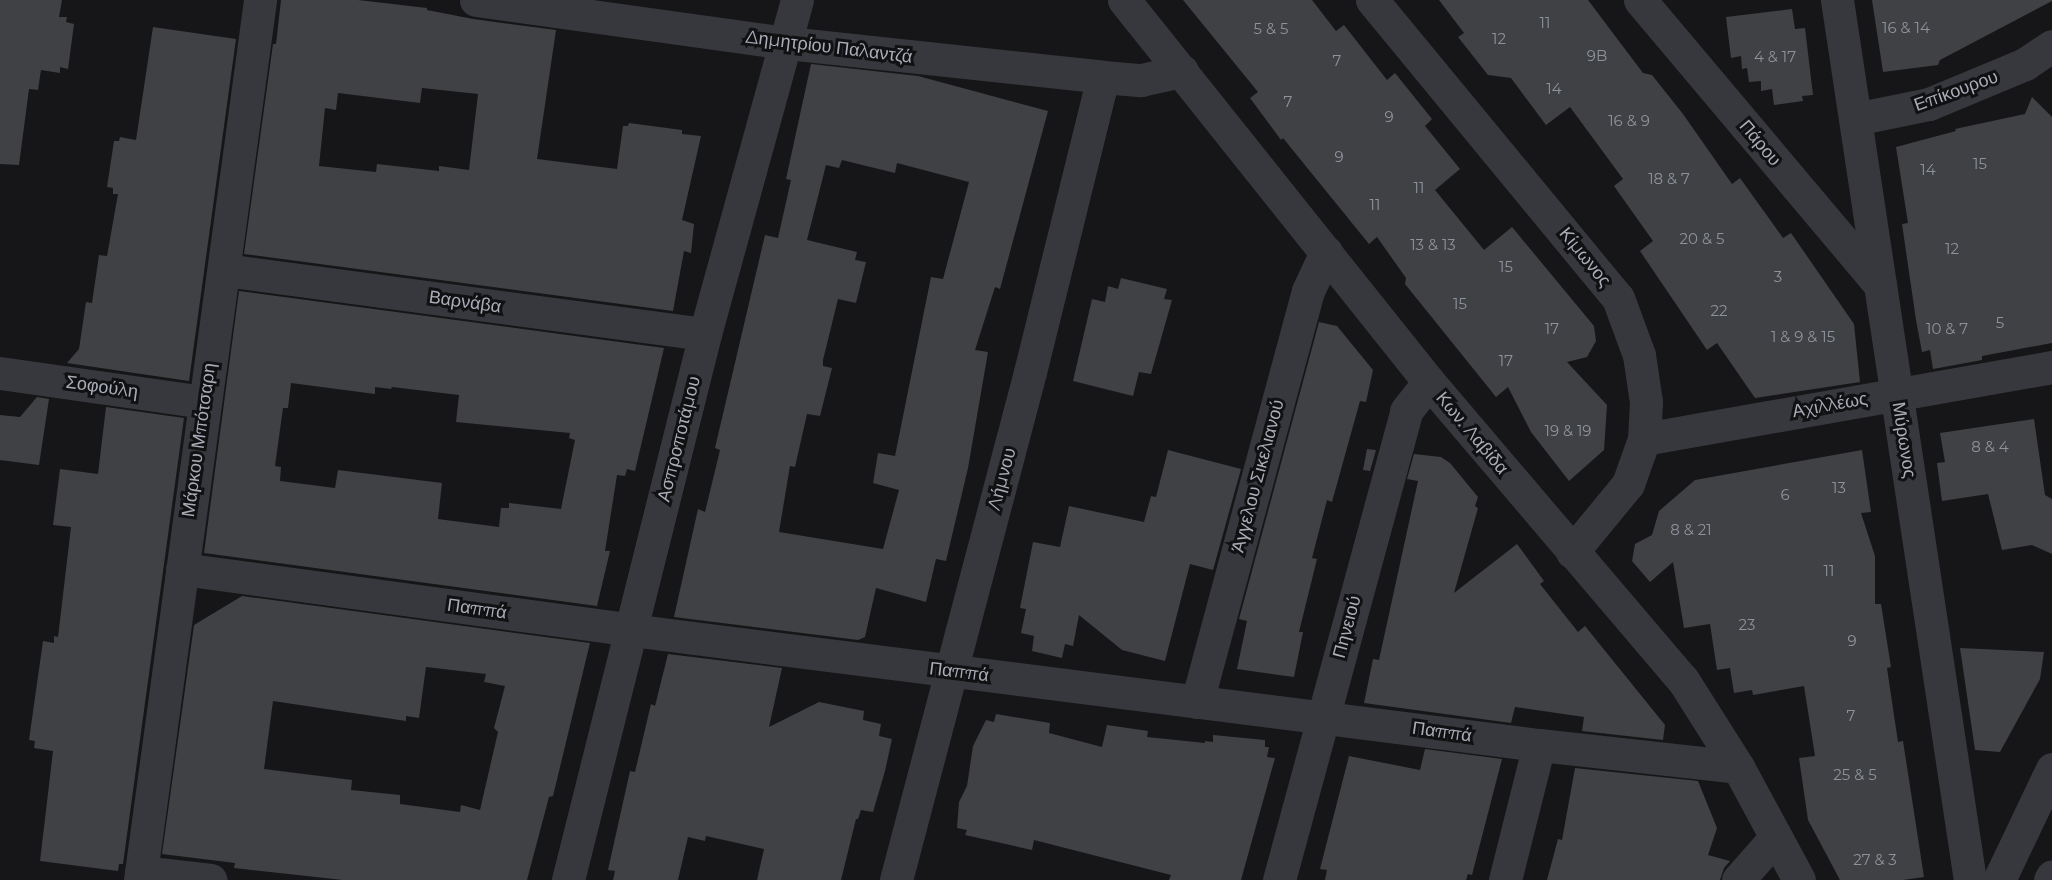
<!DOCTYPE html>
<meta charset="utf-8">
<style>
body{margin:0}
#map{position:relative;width:2052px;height:880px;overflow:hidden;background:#161618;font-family:Montserrat,sans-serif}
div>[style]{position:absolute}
.building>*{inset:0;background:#404145}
.minor>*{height:33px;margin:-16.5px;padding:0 16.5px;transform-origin:16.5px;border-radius:16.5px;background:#37383d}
span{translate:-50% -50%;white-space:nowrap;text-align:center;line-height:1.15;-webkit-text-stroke:6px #111113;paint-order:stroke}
.number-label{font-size:15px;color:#8e929b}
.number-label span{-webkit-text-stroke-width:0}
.street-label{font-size:18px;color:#a8adb8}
</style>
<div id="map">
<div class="building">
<div style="clip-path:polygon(0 0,62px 0,59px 17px,67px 17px,66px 22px,74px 24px,68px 69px,60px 67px,60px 73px,41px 70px,38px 90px,29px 89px,19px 165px,0 164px)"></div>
<div style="clip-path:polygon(evenodd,281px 0,358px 0,427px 8px,427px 10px,473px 19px,556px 30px,537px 159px,617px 169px,623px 126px,628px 126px,629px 123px,682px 130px,682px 134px,701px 136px,682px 220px,694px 224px,691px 253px,684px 251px,673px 311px,244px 254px,273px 44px,276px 44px,281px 0,422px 88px,478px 94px,469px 170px,439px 166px,439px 171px,377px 164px,376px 172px,319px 166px,325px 108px,336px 110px,338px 93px,420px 103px,422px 88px)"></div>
<div style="clip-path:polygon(1183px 0,1312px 0,1336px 31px,1344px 25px,1387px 80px,1395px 73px,1432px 119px,1425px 126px,1460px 169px,1435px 190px,1484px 250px,1512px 227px,1594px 326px,1596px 341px,1587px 357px,1567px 362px,1607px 405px,1604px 450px,1569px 481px,1531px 432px,1508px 387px,1496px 397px,1405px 284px,1406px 278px,1377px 237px,1369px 244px,1283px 138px,1281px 140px,1250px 98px,1258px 92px)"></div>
<div style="clip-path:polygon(1439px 0,1588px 0,1643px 73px,1652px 75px,1683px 114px,1732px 184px,1740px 178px,1783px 238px,1791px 233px,1854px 324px,1860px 382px,1755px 398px,1717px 343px,1707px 350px,1640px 251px,1653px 241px,1614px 186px,1623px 179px,1570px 107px,1546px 125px,1511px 78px,1488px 75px,1458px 37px,1464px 33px)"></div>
<div style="clip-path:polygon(1872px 0,2052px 0,2052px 1px,1940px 60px,1938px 65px,1883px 72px)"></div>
<div style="clip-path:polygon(1792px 9px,1795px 29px,1805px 28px,1813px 95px,1802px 96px,1803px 101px,1774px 105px,1772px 89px,1761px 91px,1761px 81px,1749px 82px,1747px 68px,1742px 69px,1741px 56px,1731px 58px,1726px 17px)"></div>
<div style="clip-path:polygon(153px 27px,236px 39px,189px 381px,67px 363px,79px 349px,86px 302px,92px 303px,99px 255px,107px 256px,118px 194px,113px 194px,113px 188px,107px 187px,114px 141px,119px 141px,120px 137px,136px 140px)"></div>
<div style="clip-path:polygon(evenodd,811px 64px,918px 76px,1048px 111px,1000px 289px,995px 287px,975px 350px,988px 352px,968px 468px,946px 561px,936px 559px,926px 602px,876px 588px,865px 637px,858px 640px,674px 617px,698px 509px,705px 512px,720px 450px,715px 448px,765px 235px,778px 238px,791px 180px,786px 179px,811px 64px,842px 160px,895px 173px,897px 163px,969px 182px,943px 279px,931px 277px,895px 456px,878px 453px,873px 483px,899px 490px,883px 549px,779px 532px,790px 466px,795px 467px,807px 414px,820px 416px,832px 368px,823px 366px,823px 360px,838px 299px,856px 303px,866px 262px,855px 260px,857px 252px,807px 240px,826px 165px,839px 168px,842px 160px)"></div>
<div style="clip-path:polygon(2032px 97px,2052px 117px,2052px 343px,1982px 356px,1982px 360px,1933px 369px,1930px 350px,1922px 352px,1916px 320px,1902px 224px,1908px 223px,1896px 147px,1956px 131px,1955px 129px,2025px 114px)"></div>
<div style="clip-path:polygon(1121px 278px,1167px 289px,1164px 299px,1172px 300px,1151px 374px,1139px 372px,1133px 396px,1073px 381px,1092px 299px,1105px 302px,1108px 286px,1118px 289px)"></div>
<div style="clip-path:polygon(evenodd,239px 291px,664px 348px,635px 471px,627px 469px,625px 476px,617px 475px,605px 551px,610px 551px,597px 606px,204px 553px,239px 291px,291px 383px,375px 394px,375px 387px,391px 389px,392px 387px,459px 395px,456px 422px,570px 433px,569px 438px,575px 440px,561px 509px,509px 503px,509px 508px,501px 508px,499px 527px,438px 519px,442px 483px,338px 470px,335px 488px,280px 481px,281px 467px,275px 466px,283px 408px,288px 408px,291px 383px)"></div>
<div style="clip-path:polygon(1319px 322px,1337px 326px,1373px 370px,1366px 402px,1360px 401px,1332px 502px,1327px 500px,1312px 558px,1317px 559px,1299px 632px,1303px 632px,1294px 677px,1237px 669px,1247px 621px,1239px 619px)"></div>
<div style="clip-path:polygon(37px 397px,49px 399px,39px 465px,0 460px,0 415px,20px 417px)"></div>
<div style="clip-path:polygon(106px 407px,184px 418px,123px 864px,119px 864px,118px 871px,40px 861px,53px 751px,34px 748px,35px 741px,29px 740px,43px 641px,54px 643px,54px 636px,58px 637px,71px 527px,53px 525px,60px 469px,98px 474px)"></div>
<div style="clip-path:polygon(2034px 419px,2045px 495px,2052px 499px,2052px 554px,2032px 545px,2002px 550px,1988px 494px,1942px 501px,1937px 463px,1945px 462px,1940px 433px)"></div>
<div style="clip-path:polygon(1367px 449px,1376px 450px,1370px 471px,1363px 470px)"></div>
<div style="clip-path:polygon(1168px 450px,1241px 469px,1213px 570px,1190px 564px,1165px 661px,1122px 650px,1079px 615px,1073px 646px,1065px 644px,1062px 658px,1032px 651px,1034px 636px,1021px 633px,1026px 609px,1020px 608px,1033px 542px,1060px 547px,1069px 506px,1144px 522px,1151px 496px,1156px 497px)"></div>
<div style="clip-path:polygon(1862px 450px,1871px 512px,1861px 513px,1875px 556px,1875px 604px,1881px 604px,1891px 667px,1887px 668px,1898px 742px,1903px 741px,1924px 877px,1903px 880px,1840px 880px,1808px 820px,1799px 758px,1815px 756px,1804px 686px,1753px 695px,1752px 690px,1734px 693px,1730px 668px,1717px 670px,1710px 624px,1684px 628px,1673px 562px,1650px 582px,1632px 561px,1635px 544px,1652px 535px,1659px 511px,1695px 480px)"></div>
<div style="clip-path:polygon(1414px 454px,1441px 457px,1450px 463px,1478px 497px,1475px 506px,1478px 508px,1454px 593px,1517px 544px,1544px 581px,1540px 584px,1578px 632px,1585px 626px,1665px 725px,1663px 740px,1582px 731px,1584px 717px,1515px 707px,1511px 723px,1364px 703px,1373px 659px,1379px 660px,1418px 481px,1407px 479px)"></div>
<div style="clip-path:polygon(evenodd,242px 596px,590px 643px,553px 796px,549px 797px,527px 880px,343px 880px,234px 868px,235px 863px,162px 854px,194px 625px,242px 596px,426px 667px,486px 674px,484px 682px,505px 686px,494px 728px,498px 732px,480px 810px,461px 805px,460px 812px,400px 804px,400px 795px,351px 790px,352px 780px,264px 769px,273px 701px,406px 721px,406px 716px,419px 718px,426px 667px)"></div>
<div style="clip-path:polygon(1960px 648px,2044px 652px,2040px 679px,2000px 752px,1975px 750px)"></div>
<div style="clip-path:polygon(668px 654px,782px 668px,769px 727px,819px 702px,864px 711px,863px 720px,881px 724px,879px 736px,892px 739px,885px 771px,873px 812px,861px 810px,858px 819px,856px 819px,841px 880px,757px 880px,764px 849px,706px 836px,705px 841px,688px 837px,678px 880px,613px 880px,615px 871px,608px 870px,630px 771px,635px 772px,651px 704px,655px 706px)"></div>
<div style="clip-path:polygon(996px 714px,1050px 723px,1049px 733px,1102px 747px,1107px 725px,1148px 731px,1147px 737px,1205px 743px,1205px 741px,1213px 742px,1213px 735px,1265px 740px,1265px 747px,1269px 747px,1267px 757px,1275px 758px,1241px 880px,1169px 880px,1171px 875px,1034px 840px,1032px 850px,965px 835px,967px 830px,957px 828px,959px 802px,967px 786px,973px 746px,986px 720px,994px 722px)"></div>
<div style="clip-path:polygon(1425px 749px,1502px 759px,1472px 875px,1468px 874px,1466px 880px,1325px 880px,1327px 870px,1320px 869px,1349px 756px,1420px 770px)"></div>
<div style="clip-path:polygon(1575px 768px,1698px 781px,1717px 828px,1708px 855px,1730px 861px,1724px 868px,1720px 880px,1547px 880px,1558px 839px,1562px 840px)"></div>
</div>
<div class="minor">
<div style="left:476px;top:0;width:305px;rotate:7.9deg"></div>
<div style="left:778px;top:42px;width:327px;rotate:6.1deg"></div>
<div style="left:1103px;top:77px;width:38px;rotate:5deg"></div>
<div style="left:1141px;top:80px;width:42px;rotate:-12.4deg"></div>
<div style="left:1124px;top:0;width:489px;rotate:51.4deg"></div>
<div style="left:1429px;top:382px;width:392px;rotate:49.6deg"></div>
<div style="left:1683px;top:680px;width:103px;rotate:57.7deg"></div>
<div style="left:1738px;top:767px;width:128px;rotate:61.6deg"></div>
<div style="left:1372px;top:0;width:386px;rotate:50.5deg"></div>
<div style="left:1618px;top:298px;width:61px;rotate:69.8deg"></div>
<div style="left:1639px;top:355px;width:48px;rotate:81.5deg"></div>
<div style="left:1646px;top:402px;width:37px;rotate:93deg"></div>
<div style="left:1644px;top:439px;width:48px;rotate:109.6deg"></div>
<div style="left:1628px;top:484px;width:88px;rotate:129.5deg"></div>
<div style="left:1640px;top:0;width:373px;rotate:49.9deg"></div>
<div style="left:1837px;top:0;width:890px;rotate:81.41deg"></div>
<div style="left:1855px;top:119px;width:76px;rotate:-11.5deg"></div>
<div style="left:1929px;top:104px;width:104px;rotate:-22.6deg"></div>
<div style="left:2025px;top:64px;width:32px;rotate:-34deg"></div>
<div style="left:224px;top:270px;width:485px;rotate:7.6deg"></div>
<div style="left:0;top:373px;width:206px;rotate:8.1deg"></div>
<div style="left:1644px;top:439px;width:414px;rotate:-10deg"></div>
<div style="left:182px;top:569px;width:453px;rotate:7.7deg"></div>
<div style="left:631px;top:630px;width:915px;rotate:7.22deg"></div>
<div style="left:1539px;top:745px;width:200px;rotate:6.3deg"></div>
<div style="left:1197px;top:702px;width:426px;rotate:-74.9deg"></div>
<div style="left:1308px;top:291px;width:43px;rotate:-65.2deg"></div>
<div style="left:141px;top:872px;width:70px;rotate:6.5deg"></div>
<div style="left:140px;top:880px;width:888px;rotate:-82.23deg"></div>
<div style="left:568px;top:880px;width:563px;rotate:-75.91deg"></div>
<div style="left:705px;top:334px;width:346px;rotate:-74.6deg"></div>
<div style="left:896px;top:880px;width:525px;rotate:-75.22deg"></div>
<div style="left:1030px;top:372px;width:304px;rotate:-76.1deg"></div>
<div style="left:1279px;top:880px;width:486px;rotate:-74.8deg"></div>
<div style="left:1406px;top:411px;width:37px;rotate:-52deg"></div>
<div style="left:1505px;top:880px;width:139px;rotate:-75.9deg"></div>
<div style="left:1738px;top:880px;width:56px;rotate:-48.6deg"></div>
<div style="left:1999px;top:880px;width:123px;rotate:-64.5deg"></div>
<div style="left:2050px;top:880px;width:4px;rotate:-63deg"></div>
</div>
<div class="number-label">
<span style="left:1545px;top:23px">11</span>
<span style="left:1906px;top:28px">16 &amp; 14</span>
<span style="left:1271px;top:29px">5 &amp; 5</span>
<span style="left:1499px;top:39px">12</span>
<span style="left:1597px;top:56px">9B</span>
<span style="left:1775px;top:57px">4 &amp; 17</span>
<span style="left:1337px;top:61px">7</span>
<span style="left:1554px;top:89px">14</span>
<span style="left:1288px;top:102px">7</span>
<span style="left:1389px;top:117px">9</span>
<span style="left:1629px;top:121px">16 &amp; 9</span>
<span style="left:1339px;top:157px">9</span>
<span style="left:1980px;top:164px">15</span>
<span style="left:1928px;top:170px">14</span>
<span style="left:1669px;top:179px">18 &amp; 7</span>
<span style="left:1419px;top:188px">11</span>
<span style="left:1375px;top:205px">11</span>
<span style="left:1702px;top:239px">20 &amp; 5</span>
<span style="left:1433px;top:245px">13 &amp; 13</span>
<span style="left:1952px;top:249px">12</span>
<span style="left:1506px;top:267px">15</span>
<span style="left:1778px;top:277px">3</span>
<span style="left:1460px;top:304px">15</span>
<span style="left:1719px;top:311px">22</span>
<span style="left:2000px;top:323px">5</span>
<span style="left:1552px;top:329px">17</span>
<span style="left:1947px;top:329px">10 &amp; 7</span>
<span style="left:1803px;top:337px">1 &amp; 9 &amp; 15</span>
<span style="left:1506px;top:361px">17</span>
<span style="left:1568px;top:431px">19 &amp; 19</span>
<span style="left:1990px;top:447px">8 &amp; 4</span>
<span style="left:1839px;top:488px">13</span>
<span style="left:1785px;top:495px">6</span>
<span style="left:1691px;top:530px">8 &amp; 21</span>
<span style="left:1829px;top:571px">11</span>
<span style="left:1747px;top:625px">23</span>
<span style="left:1852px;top:641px">9</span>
<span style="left:1851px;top:716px">7</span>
<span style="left:1855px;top:775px">25 &amp; 5</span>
<span style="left:1875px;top:860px">27 &amp; 3</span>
</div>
<div class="street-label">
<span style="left:829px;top:47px;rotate:7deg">Δημητρίου Παλαντζά</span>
<span style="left:1956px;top:91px;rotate:-20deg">Επίκουρου</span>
<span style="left:1760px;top:143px;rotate:50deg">Πάρου</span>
<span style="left:1585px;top:257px;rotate:51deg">Κίμωνος</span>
<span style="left:465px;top:302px;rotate:8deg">Βαρνάβα</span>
<span style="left:102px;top:387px;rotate:8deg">Σοφούλη</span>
<span style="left:1830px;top:405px;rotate:-10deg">Αχιλλέως</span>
<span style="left:1472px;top:433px;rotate:50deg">Κων. Λαβίδα</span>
<span style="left:679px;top:439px;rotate:-76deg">Ασπροποτάμου</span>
<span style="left:199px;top:440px;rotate:-82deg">Μάρκου Μπότσαρη</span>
<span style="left:1904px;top:440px;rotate:81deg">Μύρωνος</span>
<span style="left:1258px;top:476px;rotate:-75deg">Άγγελου Σικελιανού</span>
<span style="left:1002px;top:479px;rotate:-75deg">Λήμνου</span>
<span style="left:477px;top:609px;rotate:8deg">Παππά</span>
<span style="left:1347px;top:627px;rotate:-75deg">Πηνειού</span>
<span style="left:959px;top:672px;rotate:7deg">Παππά</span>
<span style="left:1442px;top:732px;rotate:8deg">Παππά</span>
</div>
</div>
